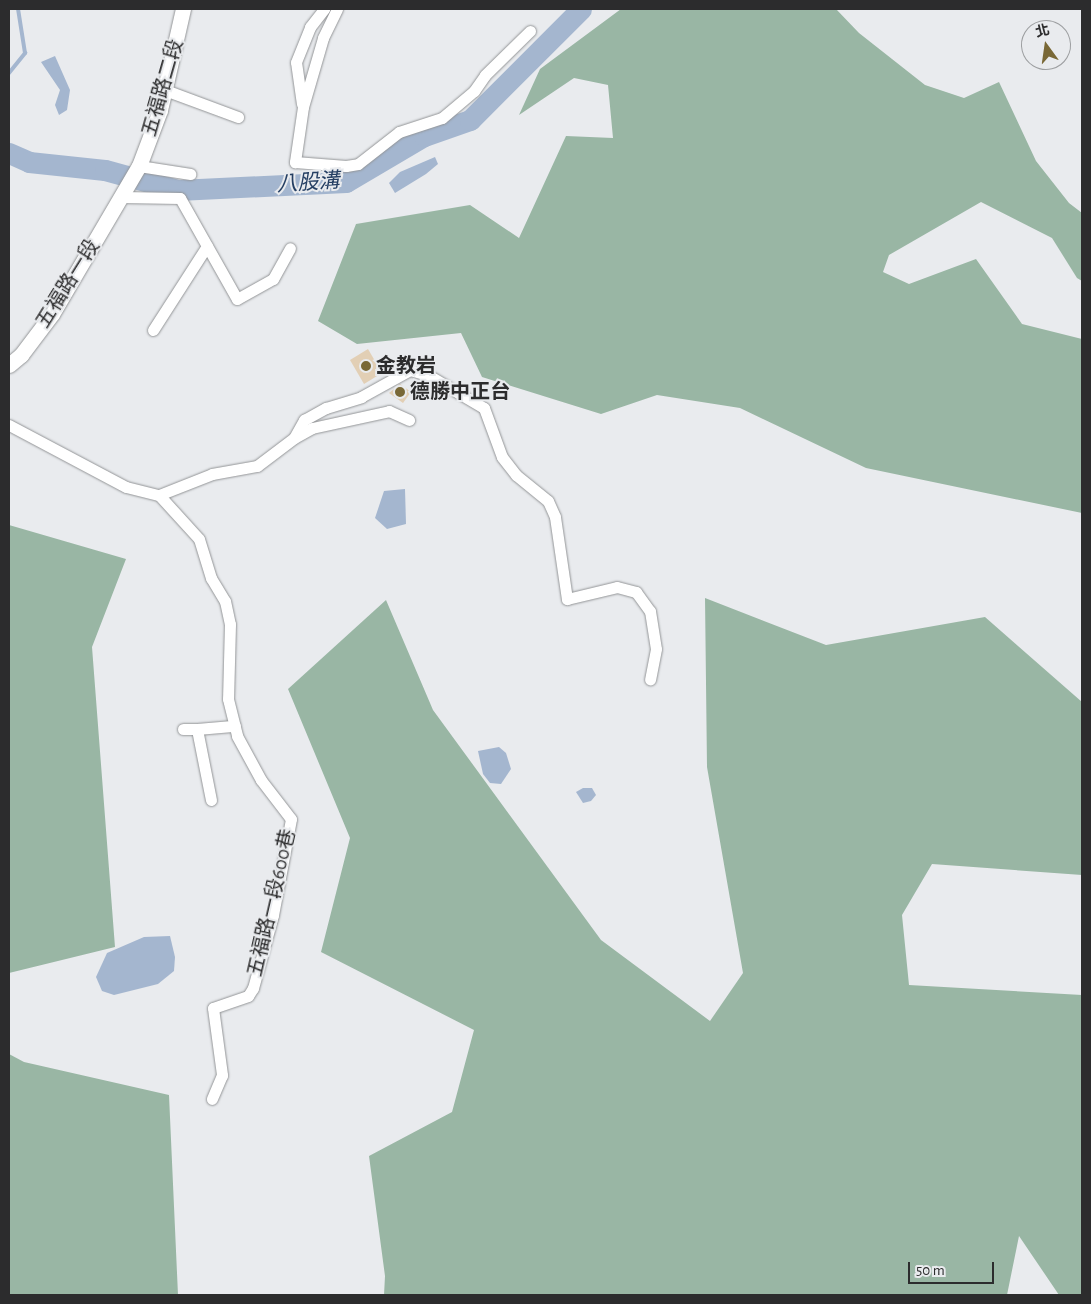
<!DOCTYPE html>
<meta charset="utf-8">
<style>
body{margin:0}
#map{position:relative;width:1091px;height:1304px;overflow:hidden;background:#e9ebee;font-family:"Alegreya Sans","Noto Sans TC",sans-serif}
div>[style]{position:absolute}
.forest>*{inset:0;background:#99b6a4}
.water>*{inset:0;background:#a4b6cf}
.stream>*{height:4px;margin:-2px;padding:0 2px;transform-origin:2px;border-radius:2px;background:#a4b6cf}
.river>*{height:21px;margin:-10.5px;padding:0 10.5px;transform-origin:10.5px;border-radius:10.5px;background:#a4b6cf}
.building>*{inset:0;background:#e2cfb5}
.roads{filter:drop-shadow(0 0 1px #939597) drop-shadow(0 0 1px #939597)}
.minor>*{height:11px;margin:-5.5px;padding:0 5.5px;transform-origin:5.5px;border-radius:5.5px;background:#fff}
.major>*{height:15px;margin:-7.5px;padding:0 7.5px;transform-origin:7.5px;border-radius:7.5px;background:#fff}
.dots>*{width:14px;height:14px;translate:-50% -50%;box-sizing:border-box;border:2px solid #e9ebee;border-radius:50%}
span{translate:-50% -50%;white-space:nowrap;text-align:center;line-height:1.15;-webkit-text-stroke:4px #e9ebee;paint-order:stroke}
.street-label{font-size:20px;color:#2c2c2d}
.poi-label{font-size:20px;color:#2c2c2d;font-weight:700}
.left{translate:0 -50%;text-align:left}
.water-label{font-size:21px;color:#253f63;font-style:italic}
.frame{position:absolute;inset:0;border:10px solid #2c2c2d;pointer-events:none}
.north{position:absolute;left:1021px;top:20px;width:50px;height:50px;box-sizing:border-box;background:#e9ebee;border:1px solid #9d9fa1;border-radius:50%;rotate:346deg;font-size:14px;font-weight:700;line-height:20px;text-align:center;color:#2c2c2d}
.north::after{content:'';display:block;margin:auto;width:18px;height:22px;background:#796836;clip-path:polygon(50% 0,100% 100%,50% 72%,0 100%)}
.scale{position:absolute;left:908px;top:1262px;width:86px;height:22px;box-sizing:border-box;border:2px solid #2c2c2d;border-top:0;padding-left:6px;font-size:15px;line-height:18px;white-space:nowrap;color:#2c2c2d;-webkit-text-stroke:4px #e9ebee;paint-order:stroke}
</style>
<div id="map">
<div class="forest">
<div style="clip-path:polygon(621px 9px,836px 9px,859px 33px,925px 85px,964px 98px,999px 82px,1036px 161px,1069px 203px,1082px 213px,1082px 281px,1077px 278px,1052px 238px,981px 202px,889px 255px,883px 272px,909px 284px,976px 259px,1022px 324px,1082px 339px,1082px 513px,866px 468px,740px 408px,657px 395px,601px 414px,482px 377px,461px 333px,357px 344px,318px 321px,356px 224px,470px 205px,519px 238px,566px 136px,613px 138px,608px 85px,574px 78px,519px 115px,540px 69px)"></div>
<div style="clip-path:polygon(9px 525px,126px 559px,92px 647px,115px 947px,9px 973px)"></div>
<div style="clip-path:polygon(705px 598px,826px 645px,985px 617px,1082px 702px,1082px 875px,932px 864px,902px 915px,909px 985px,1082px 995px,1082px 1295px,1059px 1295px,1019px 1236px,1007px 1295px,384px 1295px,385px 1276px,369px 1156px,452px 1112px,474px 1030px,321px 952px,350px 838px,288px 689px,386px 600px,433px 710px,601px 940px,710px 1021px,743px 973px,707px 767px)"></div>
<div style="clip-path:polygon(9px 1054px,24px 1062px,169px 1095px,178px 1295px,9px 1295px)"></div>
</div>
<div class="water">
<div style="clip-path:polygon(55px 56px,70px 90px,67px 110px,59px 115px,55px 105px,60px 90px,41px 62px)"></div>
<div style="clip-path:polygon(435px 157px,438px 164px,426px 174px,395px 193px,389px 183px,400px 172px)"></div>
<div style="clip-path:polygon(405px 489px,406px 524px,387px 529px,375px 518px,384px 491px)"></div>
<div style="clip-path:polygon(499px 747px,506px 753px,511px 769px,501px 784px,490px 783px,483px 774px,478px 751px)"></div>
<div style="clip-path:polygon(583px 788px,592px 788px,596px 795px,591px 801px,583px 803px,576px 792px)"></div>
<div style="clip-path:polygon(170px 936px,175px 957px,174px 971px,158px 984px,114px 995px,102px 991px,96px 977px,107px 953px,144px 937px)"></div>
</div>
<div class="stream">
<div style="left:9px;top:73px;width:26px;rotate:-51deg"></div>
<div style="left:25px;top:53px;width:45px;rotate:-99deg"></div>
</div>
<div class="river">
<div style="left:9px;top:153px;width:22px;rotate:24deg"></div>
<div style="left:29px;top:162px;width:76px;rotate:6deg"></div>
<div style="left:105px;top:170px;width:76px;rotate:15.3deg"></div>
<div style="left:178px;top:190px;width:168px;rotate:-2.7deg"></div>
<div style="left:346px;top:182px;width:91px;rotate:-30.5deg"></div>
<div style="left:424px;top:136px;width:49px;rotate:-19.2deg"></div>
<div style="left:470px;top:120px;width:157px;rotate:-45deg"></div>
</div>
<div class="building">
<div style="clip-path:polygon(368px 349px,382px 373px,364px 384px,350px 360px)"></div>
<div style="clip-path:polygon(400px 384px,411px 392px,403px 403px,389px 393px)"></div>
</div>
<div class="roads">
<div class="minor">
<div style="left:337px;top:9px;width:32px;rotate:116deg"></div>
<div style="left:323px;top:38px;width:72px;rotate:106.2deg"></div>
<div style="left:303px;top:107px;width:56px;rotate:98.3deg"></div>
<div style="left:295px;top:162px;width:51px;rotate:4.5deg"></div>
<div style="left:346px;top:166px;width:12px;rotate:-9deg"></div>
<div style="left:358px;top:164px;width:52px;rotate:-38deg"></div>
<div style="left:399px;top:132px;width:45px;rotate:-18deg"></div>
<div style="left:442px;top:118px;width:42px;rotate:-40.2deg"></div>
<div style="left:474px;top:91px;width:19px;rotate:-55deg"></div>
<div style="left:485px;top:75px;width:63px;rotate:-44.4deg"></div>
<div style="left:165px;top:90px;width:78px;rotate:20.3deg"></div>
<div style="left:302px;top:104px;width:42px;rotate:-98.1deg"></div>
<div style="left:296px;top:62px;width:38px;rotate:-68deg"></div>
<div style="left:310px;top:27px;width:23px;rotate:-52deg"></div>
<div style="left:139px;top:166px;width:52px;rotate:8.9deg"></div>
<div style="left:121px;top:197px;width:59px;rotate:1deg"></div>
<div style="left:180px;top:198px;width:116px;rotate:60.6deg"></div>
<div style="left:237px;top:299px;width:41px;rotate:-29.1deg"></div>
<div style="left:273px;top:279px;width:35px;rotate:-61deg"></div>
<div style="left:153px;top:330px;width:100px;rotate:-57.3deg"></div>
<div style="left:9px;top:425px;width:132px;rotate:27.9deg"></div>
<div style="left:126px;top:487px;width:34px;rotate:14deg"></div>
<div style="left:159px;top:495px;width:59px;rotate:47.7deg"></div>
<div style="left:199px;top:539px;width:41px;rotate:72.9deg"></div>
<div style="left:211px;top:578px;width:27px;rotate:59deg"></div>
<div style="left:225px;top:601px;width:24px;rotate:78deg"></div>
<div style="left:230px;top:624px;width:75px;rotate:91.5deg"></div>
<div style="left:228px;top:699px;width:38px;rotate:76deg"></div>
<div style="left:237px;top:736px;width:50px;rotate:61.4deg"></div>
<div style="left:261px;top:780px;width:49px;rotate:52.4deg"></div>
<div style="left:291px;top:819px;width:98px;rotate:100.6deg"></div>
<div style="left:273px;top:915px;width:76px;rotate:105.3deg"></div>
<div style="left:253px;top:988px;width:9px;rotate:122deg"></div>
<div style="left:248px;top:996px;width:37px;rotate:161deg"></div>
<div style="left:213px;top:1008px;width:68px;rotate:82.3deg"></div>
<div style="left:222px;top:1075px;width:26px;rotate:113deg"></div>
<div style="left:296px;top:437px;width:18px;rotate:-29deg"></div>
<div style="left:312px;top:428px;width:79px;rotate:-12.4deg"></div>
<div style="left:389px;top:411px;width:22px;rotate:24deg"></div>
<div style="left:159px;top:495px;width:57px;rotate:-21.6deg"></div>
<div style="left:212px;top:474px;width:46px;rotate:-10.1deg"></div>
<div style="left:257px;top:466px;width:46px;rotate:-37.1deg"></div>
<div style="left:294px;top:438px;width:21px;rotate:-61deg"></div>
<div style="left:304px;top:420px;width:25px;rotate:-29deg"></div>
<div style="left:326px;top:408px;width:37px;rotate:-17deg"></div>
<div style="left:361px;top:397px;width:56px;rotate:-28.9deg"></div>
<div style="left:410px;top:370px;width:19px;rotate:16deg"></div>
<div style="left:428px;top:375px;width:65px;rotate:30.5deg"></div>
<div style="left:484px;top:408px;width:52px;rotate:69.8deg"></div>
<div style="left:502px;top:457px;width:23px;rotate:52deg"></div>
<div style="left:516px;top:475px;width:41px;rotate:39.1deg"></div>
<div style="left:548px;top:501px;width:17px;rotate:66deg"></div>
<div style="left:555px;top:517px;width:83px;rotate:81.7deg"></div>
<div style="left:567px;top:599px;width:51px;rotate:-13.5deg"></div>
<div style="left:617px;top:587px;width:20px;rotate:15deg"></div>
<div style="left:636px;top:592px;width:24px;rotate:54deg"></div>
<div style="left:650px;top:611px;width:38px;rotate:81deg"></div>
<div style="left:656px;top:649px;width:31px;rotate:101deg"></div>
<div style="left:183px;top:729px;width:14px"></div>
<div style="left:211px;top:800px;width:72px;rotate:-101.2deg"></div>
<div style="left:197px;top:729px;width:38px;rotate:-5deg"></div>
</div>
<div class="major">
<div style="left:9px;top:365px;width:16px;rotate:-40deg"></div>
<div style="left:21px;top:355px;width:51px;rotate:-52.9deg"></div>
<div style="left:52px;top:314px;width:172px;rotate:-59.6deg"></div>
<div style="left:139px;top:166px;width:60px;rotate:-69.4deg"></div>
<div style="left:160px;top:110px;width:104px;rotate:-77.2deg"></div>
</div>
</div>
<div class="dots">
<div style="left:366px;top:366px;background:#796836"></div>
<div style="left:400px;top:392px;background:#796836"></div>
</div>
<div class="street-label">
<span style="left:163px;top:88px;rotate:-74deg">五福路二段</span>
<span style="left:68px;top:284px;rotate:-58deg">五福路一段</span>
<span style="left:272px;top:903px;rotate:-77deg">五福路一段600巷</span>
</div>
<div class="poi-label">
<span class="left" style="left:376px;top:366px">金教岩</span>
<span class="left" style="left:410px;top:392px">德勝中正台</span>
</div>
<div class="water-label">
<span style="left:308px;top:183px;rotate:-4deg">八股溝</span>
</div>
<div class="frame"></div>
<div class="north">北</div>
<div class="scale">50 m</div>
</div>
